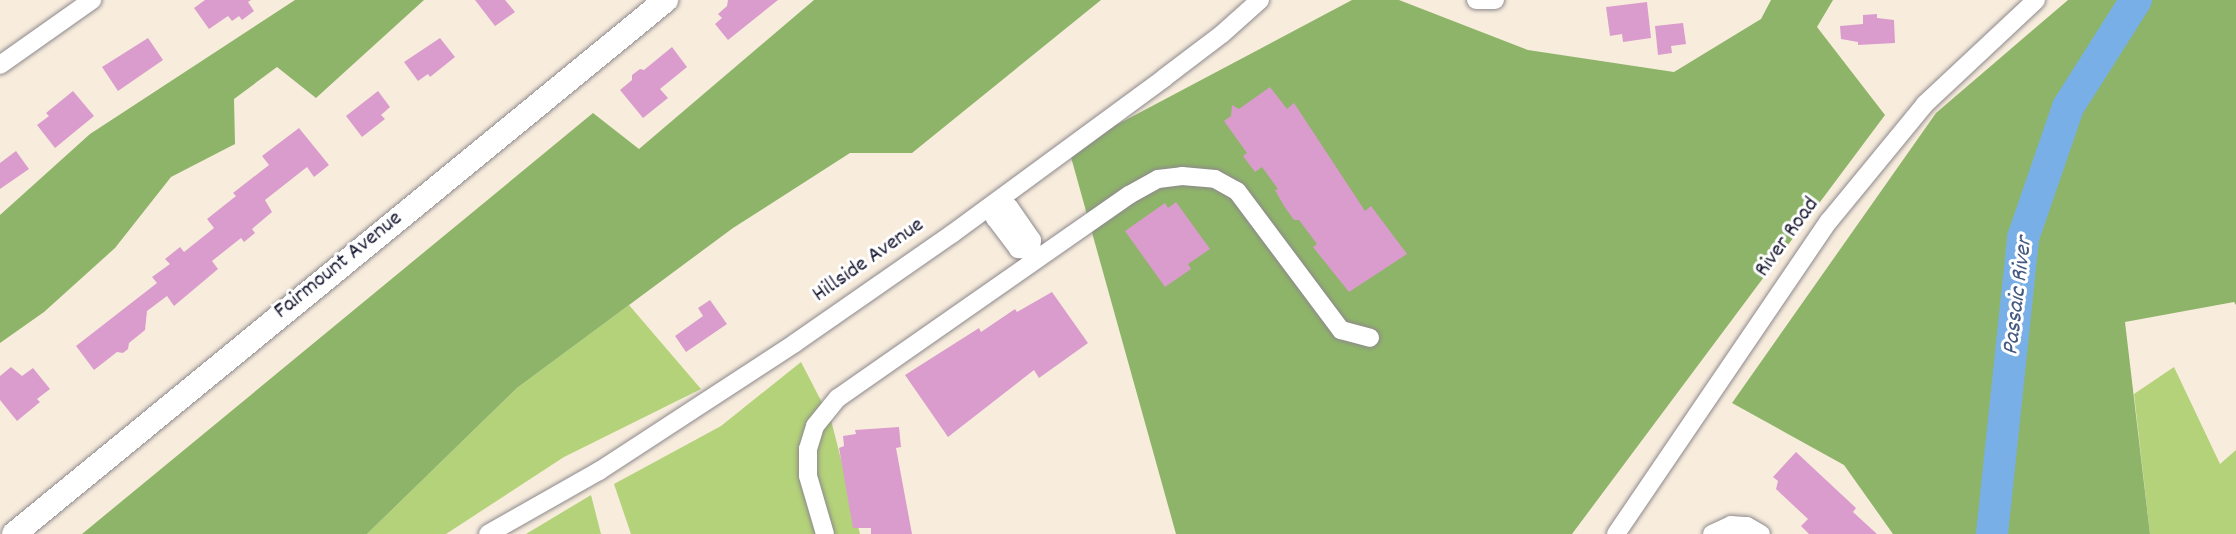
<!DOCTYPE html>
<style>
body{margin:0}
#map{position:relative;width:2236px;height:534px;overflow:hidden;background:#f8eddd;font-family:Dekko,sans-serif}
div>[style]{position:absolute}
.green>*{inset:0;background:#b3d279}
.forest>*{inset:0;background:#8eb469}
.river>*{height:32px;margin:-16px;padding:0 16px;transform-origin:16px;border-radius:16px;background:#79afe7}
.building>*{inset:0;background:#da9ccc}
.roads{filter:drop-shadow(0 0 2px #8d888c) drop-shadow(0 0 2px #8d888c)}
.minor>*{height:18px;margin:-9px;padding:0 9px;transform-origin:9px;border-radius:9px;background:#fff}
.secondary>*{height:24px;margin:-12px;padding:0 12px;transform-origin:12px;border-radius:12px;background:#fff}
span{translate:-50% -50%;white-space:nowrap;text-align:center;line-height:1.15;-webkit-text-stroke:6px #fff;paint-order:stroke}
.street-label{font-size:23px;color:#22223b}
.water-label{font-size:24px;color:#455a80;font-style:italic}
</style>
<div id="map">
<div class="green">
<div style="clip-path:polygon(629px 305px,701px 389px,564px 457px,446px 534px,367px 534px,517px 388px)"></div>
<div style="clip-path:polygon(801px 362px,831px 420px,860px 534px,631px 534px,614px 484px,721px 426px)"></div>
<div style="clip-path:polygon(2174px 367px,2220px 464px,2236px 450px,2236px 534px,2150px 534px,2134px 394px)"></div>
<div style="clip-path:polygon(591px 495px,601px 534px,526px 534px)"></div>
</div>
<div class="forest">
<div style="clip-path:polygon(295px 0,424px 0,316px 98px,277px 67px,234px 99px,235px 144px,171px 177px,115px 248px,44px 312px,0 343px,0 215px,90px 134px)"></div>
<div style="clip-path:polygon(814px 0,1101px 0,912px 153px,850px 153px,733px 228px,517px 388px,367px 534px,82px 534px,593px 113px,639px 149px)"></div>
<div style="clip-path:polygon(1352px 0,1399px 0,1528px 50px,1674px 72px,1761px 19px,1771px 0,1833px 0,1817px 27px,1885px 115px,1572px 534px,1176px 534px,1069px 150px)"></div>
<div style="clip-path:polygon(2068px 0,2236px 0,2236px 305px,2234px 302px,2125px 322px,2150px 534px,1893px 534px,1844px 465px,1732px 403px,1936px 113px)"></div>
</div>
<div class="river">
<div style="left:1992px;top:534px;width:298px;rotate:-84deg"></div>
<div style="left:2023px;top:238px;width:139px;rotate:-71deg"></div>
<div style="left:2068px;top:107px;width:127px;rotate:-57.6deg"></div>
</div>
<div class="building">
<div style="clip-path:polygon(205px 0,251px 0,248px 2px,254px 11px,242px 20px,239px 16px,232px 21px,228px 16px,209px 29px,194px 8px)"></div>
<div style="clip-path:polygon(475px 0,505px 0,515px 12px,495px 26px)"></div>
<div style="clip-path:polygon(728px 0,778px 0,728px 40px,715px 24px,722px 18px,718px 14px,727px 6px)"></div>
<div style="clip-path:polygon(1647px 2px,1651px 38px,1623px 42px,1622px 34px,1610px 36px,1606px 7px)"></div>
<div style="clip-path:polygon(1877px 14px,1877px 18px,1894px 20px,1895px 43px,1858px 45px,1858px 42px,1841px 39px,1840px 26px,1863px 24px,1863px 15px)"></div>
<div style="clip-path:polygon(1683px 23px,1686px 44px,1671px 46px,1672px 53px,1658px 55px,1655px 26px)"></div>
<div style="clip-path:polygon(148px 38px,163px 60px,118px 91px,102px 67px)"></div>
<div style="clip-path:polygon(440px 38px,455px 57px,430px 77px,428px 74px,418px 81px,404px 62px)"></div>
<div style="clip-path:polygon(672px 47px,687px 67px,660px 89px,668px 98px,643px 118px,620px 90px,632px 80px,632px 75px,640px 69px,644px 70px)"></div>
<div style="clip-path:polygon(1270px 87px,1287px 109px,1294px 103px,1365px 211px,1371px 206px,1407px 254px,1349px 292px,1313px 247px,1317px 244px,1299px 220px,1294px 220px,1284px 206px,1275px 190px,1278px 189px,1262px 167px,1255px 172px,1243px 156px,1247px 153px,1224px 121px,1231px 116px,1232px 105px,1239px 109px)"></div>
<div style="clip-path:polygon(73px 91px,94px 116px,55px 148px,37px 125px,49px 116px,46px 113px)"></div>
<div style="clip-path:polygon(378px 91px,390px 107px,381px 115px,385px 119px,362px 137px,346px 116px)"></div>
<div style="clip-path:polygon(299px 128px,329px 165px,314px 177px,307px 167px,265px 200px,272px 212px,252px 229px,255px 233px,244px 242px,241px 238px,212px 261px,218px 269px,174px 306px,167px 296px,147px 311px,145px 330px,129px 343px,128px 349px,123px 353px,117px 352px,94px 370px,76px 346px,157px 283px,152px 277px,170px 264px,165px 259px,180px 247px,184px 252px,214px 228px,207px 219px,236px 196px,233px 193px,269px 165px,262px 156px)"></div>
<div style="clip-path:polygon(16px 151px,29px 169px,0 189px,0 163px)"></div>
<div style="clip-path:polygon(1176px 202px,1210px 249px,1188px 264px,1191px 269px,1165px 287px,1125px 231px,1165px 203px,1168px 208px)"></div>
<div style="clip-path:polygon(1052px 292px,1088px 343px,1039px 378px,1034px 370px,948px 437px,905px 375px,979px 328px,981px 332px,1015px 309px,1017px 312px)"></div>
<div style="clip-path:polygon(710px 300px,727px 324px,686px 352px,675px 336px,703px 316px,698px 308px)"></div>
<div style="clip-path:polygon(11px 367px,22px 376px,33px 368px,50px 389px,37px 399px,40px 402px,17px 421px,0 400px,0 376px)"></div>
<div style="clip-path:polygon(899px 427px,901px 447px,896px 448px,912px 534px,871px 534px,871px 528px,853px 528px,839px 448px,844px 446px,843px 436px,856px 434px,855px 430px)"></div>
<div style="clip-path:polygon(1796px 452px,1856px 508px,1853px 512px,1877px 534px,1809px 534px,1801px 526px,1808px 519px,1776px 489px,1778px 481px,1773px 477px)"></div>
</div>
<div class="roads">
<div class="minor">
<div style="left:1476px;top:0;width:19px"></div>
<div style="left:0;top:65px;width:113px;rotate:-35.2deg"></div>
<div style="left:999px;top:208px;width:10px;rotate:-6deg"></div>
<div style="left:1009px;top:207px;width:40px;rotate:55.1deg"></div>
<div style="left:1032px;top:240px;width:10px;rotate:96deg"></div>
<div style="left:1031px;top:250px;width:10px;rotate:61deg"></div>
<div style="left:999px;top:208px;width:11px;rotate:112deg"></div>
<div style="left:995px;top:218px;width:39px;rotate:53deg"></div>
<div style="left:1018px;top:249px;width:13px;rotate:4deg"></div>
<div style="left:488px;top:534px;width:128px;rotate:-29.6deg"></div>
<div style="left:599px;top:471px;width:234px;rotate:-33.1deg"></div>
<div style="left:795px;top:343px;width:191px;rotate:-34.8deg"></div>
<div style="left:952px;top:234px;width:263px;rotate:-36.3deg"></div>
<div style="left:1164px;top:78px;width:73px;rotate:-37.2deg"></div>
<div style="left:1222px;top:34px;width:51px;rotate:-41.8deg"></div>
<div style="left:825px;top:534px;width:60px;rotate:-106.3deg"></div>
<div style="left:808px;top:476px;width:27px;rotate:-90deg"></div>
<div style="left:808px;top:449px;width:24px;rotate:-73deg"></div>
<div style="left:815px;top:426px;width:36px;rotate:-51deg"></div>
<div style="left:838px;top:398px;width:355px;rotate:-34.9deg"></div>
<div style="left:1129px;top:195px;width:33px;rotate:-29deg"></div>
<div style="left:1158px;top:179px;width:24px;rotate:-7deg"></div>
<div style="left:1182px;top:176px;width:33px;rotate:5deg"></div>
<div style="left:1215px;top:179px;width:25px;rotate:29deg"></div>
<div style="left:1237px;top:191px;width:174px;rotate:53.2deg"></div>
<div style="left:1341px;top:330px;width:30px;rotate:15deg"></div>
<div style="left:1616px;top:534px;width:379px;rotate:-55.8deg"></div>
<div style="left:1829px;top:221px;width:151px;rotate:-50.6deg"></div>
<div style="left:1925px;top:104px;width:152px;rotate:-43.1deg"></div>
<div style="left:1712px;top:534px;width:21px;rotate:-25deg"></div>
<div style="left:1731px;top:525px;width:16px;rotate:4deg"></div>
<div style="left:1747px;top:526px;width:16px;rotate:30deg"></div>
</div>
<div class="secondary">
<div style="left:14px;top:534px;width:843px;rotate:-39.32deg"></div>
</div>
</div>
<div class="street-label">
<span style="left:1788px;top:238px;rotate:-54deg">River Road</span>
<span style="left:869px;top:261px;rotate:-35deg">Hillside Avenue</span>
<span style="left:339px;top:266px;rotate:-39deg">Fairmount Avenue</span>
</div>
<div class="water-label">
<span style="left:2019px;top:296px;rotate:-83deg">Passaic River</span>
</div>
</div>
